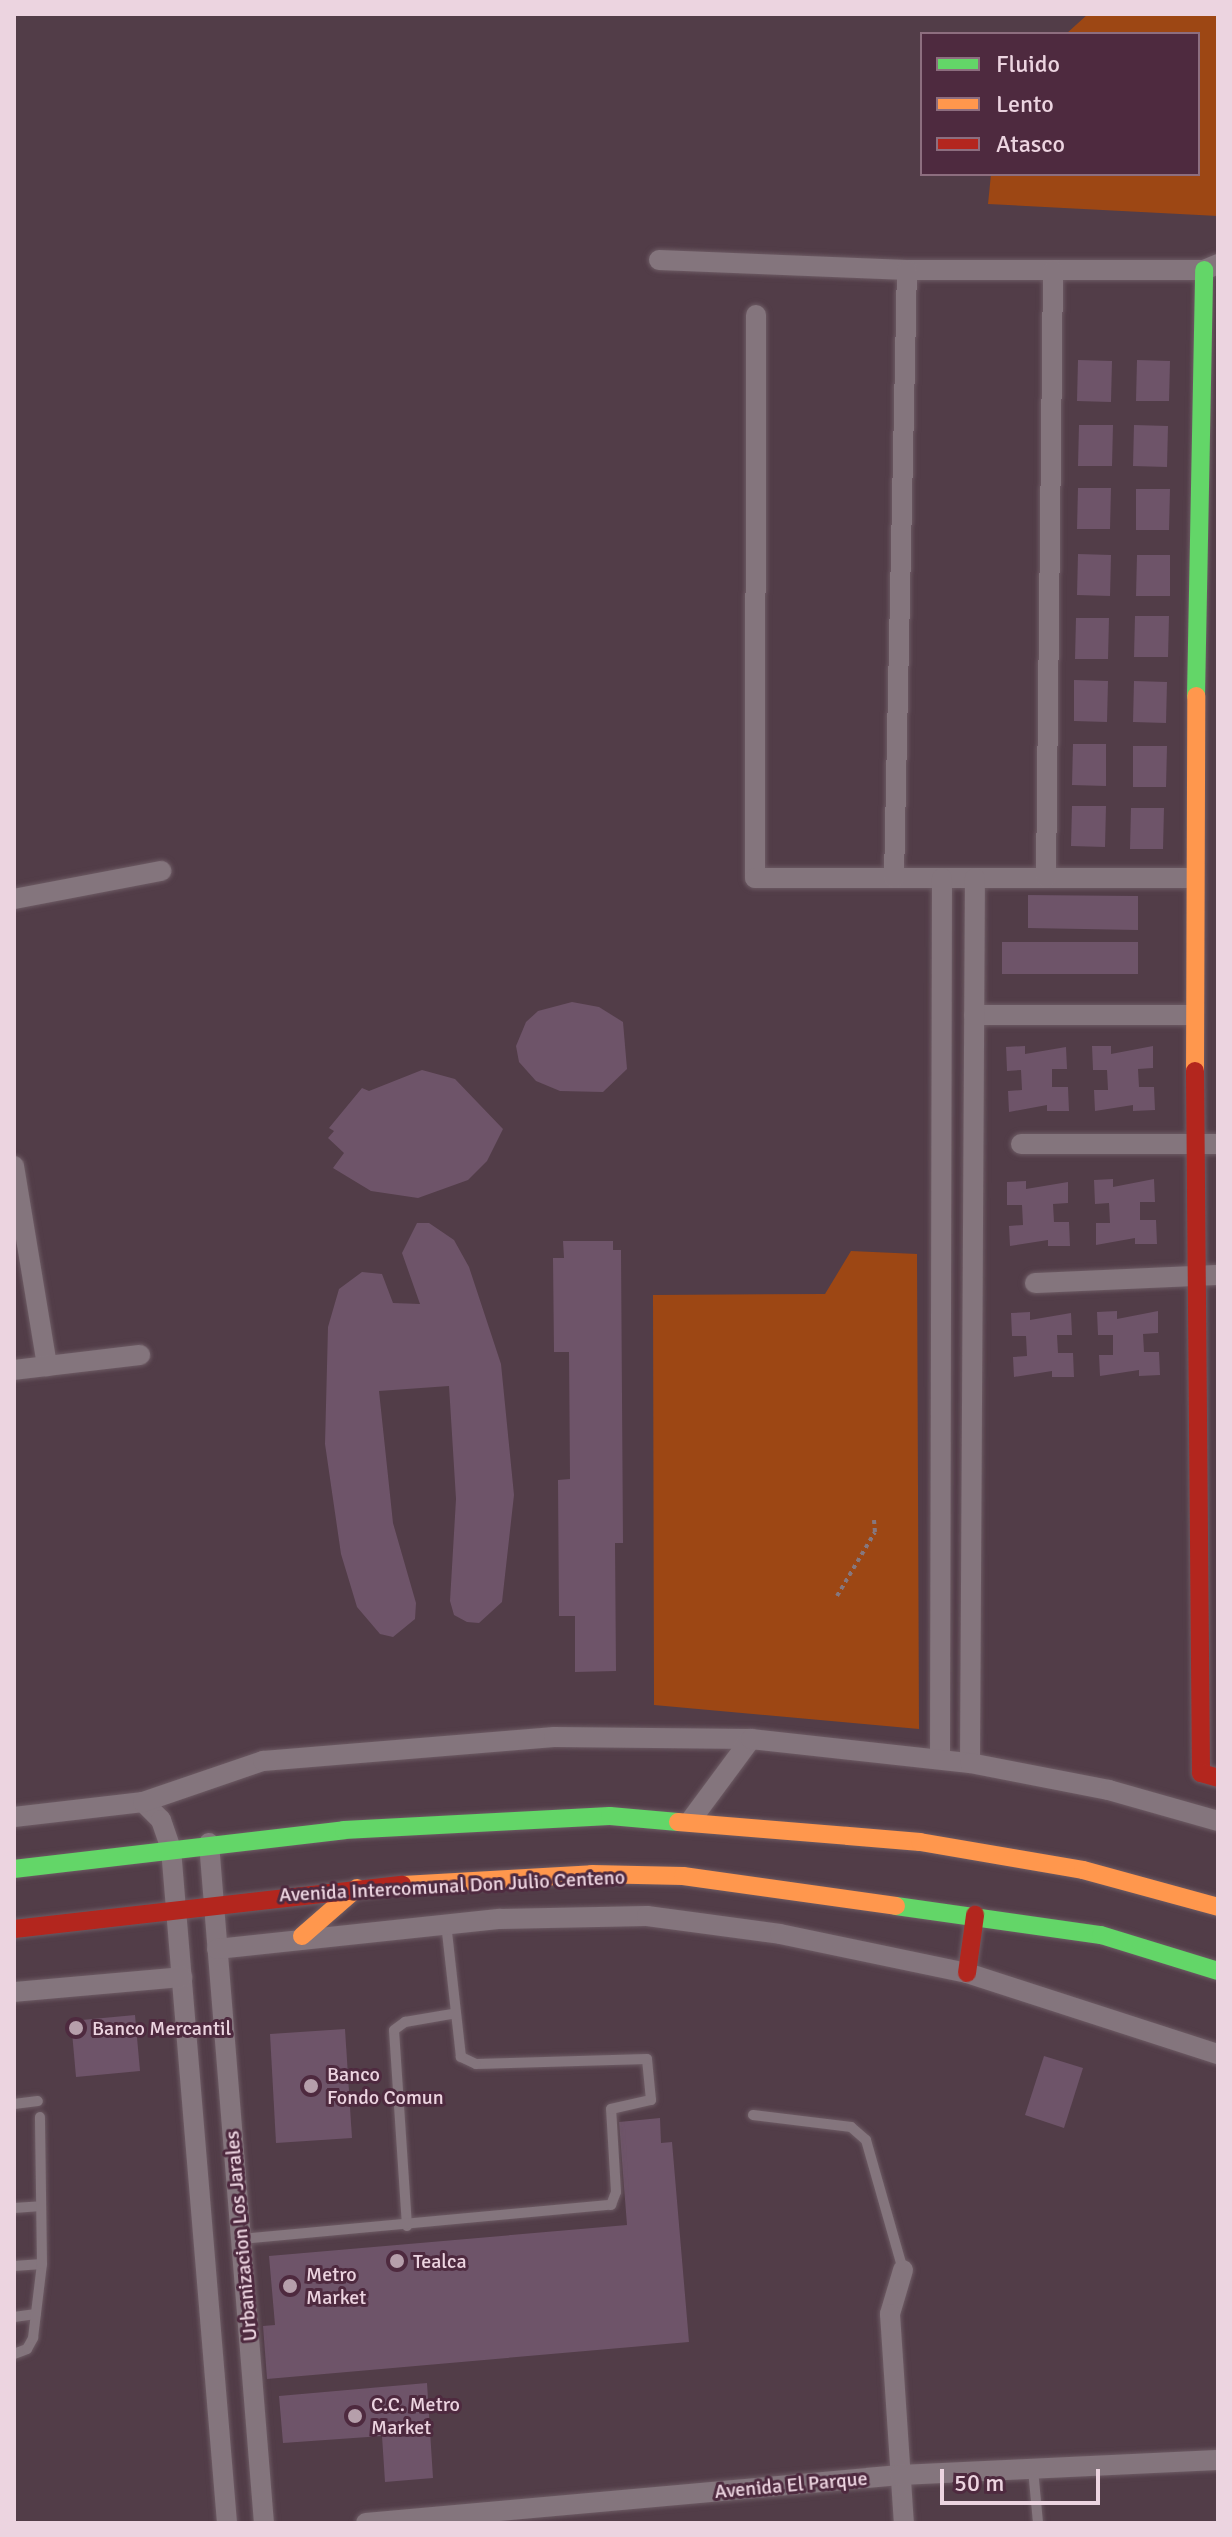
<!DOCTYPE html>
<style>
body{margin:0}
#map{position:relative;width:1232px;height:2537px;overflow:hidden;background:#523d48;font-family:Signika,sans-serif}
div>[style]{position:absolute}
.green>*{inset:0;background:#9d4714}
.building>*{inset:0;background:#6e5469}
.path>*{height:4px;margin-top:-2px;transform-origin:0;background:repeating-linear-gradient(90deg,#86777e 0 4px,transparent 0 8px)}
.roads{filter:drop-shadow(0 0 2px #6d5b64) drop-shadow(0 0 2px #6d5b64)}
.lane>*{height:10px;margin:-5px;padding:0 5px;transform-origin:5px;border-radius:5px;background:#84757d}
.street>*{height:20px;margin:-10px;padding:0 10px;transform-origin:10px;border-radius:10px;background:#84757d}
.fast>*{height:18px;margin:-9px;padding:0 9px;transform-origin:9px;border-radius:9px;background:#63d668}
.slow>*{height:18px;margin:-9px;padding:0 9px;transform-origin:9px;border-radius:9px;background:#ff974d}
.jam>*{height:18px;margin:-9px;padding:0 9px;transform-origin:9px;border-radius:9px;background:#b3261e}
.dots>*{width:22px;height:22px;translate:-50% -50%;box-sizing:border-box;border:4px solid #4e2a3f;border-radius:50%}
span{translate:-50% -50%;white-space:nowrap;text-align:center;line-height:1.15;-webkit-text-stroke:6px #4e2a3f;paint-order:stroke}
.street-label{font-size:20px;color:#ecd4e0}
.poi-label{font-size:20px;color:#ecd4e0}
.left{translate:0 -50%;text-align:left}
.frame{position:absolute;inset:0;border:16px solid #ecd4e0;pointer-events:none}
.legend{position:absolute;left:920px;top:32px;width:280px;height:144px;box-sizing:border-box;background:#4e2a3f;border:2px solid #8d6e7f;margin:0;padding:10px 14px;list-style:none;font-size:24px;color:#ecd4e0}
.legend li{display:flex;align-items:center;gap:16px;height:40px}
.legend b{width:40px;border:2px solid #8d6e7f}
.scale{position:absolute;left:940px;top:2469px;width:160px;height:36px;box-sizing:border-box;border:4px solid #ecd4e0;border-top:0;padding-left:10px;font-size:24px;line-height:28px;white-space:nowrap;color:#ecd4e0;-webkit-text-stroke:6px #4e2a3f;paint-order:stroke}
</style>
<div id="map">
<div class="green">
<div style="clip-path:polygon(1088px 14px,1218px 14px,1218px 216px,988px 204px,991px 174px,1198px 174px,1198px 34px,1066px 34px)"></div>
<div style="clip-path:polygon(851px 1251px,917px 1254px,919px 1729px,654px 1705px,653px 1295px,825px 1294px)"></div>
</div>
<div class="building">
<div style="clip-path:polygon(1078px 360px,1112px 361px,1111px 402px,1077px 401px)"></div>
<div style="clip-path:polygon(1137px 360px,1170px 361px,1169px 401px,1136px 401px)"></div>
<div style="clip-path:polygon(1079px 425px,1113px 425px,1112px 466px,1078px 466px)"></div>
<div style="clip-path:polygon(1134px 425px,1168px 426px,1167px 467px,1133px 466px)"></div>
<div style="clip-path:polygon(1078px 488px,1111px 488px,1110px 529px,1077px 529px)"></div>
<div style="clip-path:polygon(1136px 489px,1170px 489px,1169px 530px,1136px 530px)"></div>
<div style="clip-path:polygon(1078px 554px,1111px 555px,1110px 596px,1077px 595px)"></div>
<div style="clip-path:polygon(1137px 555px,1170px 555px,1170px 596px,1136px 596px)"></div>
<div style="clip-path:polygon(1135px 616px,1169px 616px,1168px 657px,1134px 657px)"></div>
<div style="clip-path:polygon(1076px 618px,1109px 618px,1108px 659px,1075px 659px)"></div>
<div style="clip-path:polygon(1074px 680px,1108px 681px,1107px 722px,1074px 721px)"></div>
<div style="clip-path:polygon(1134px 681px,1167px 682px,1166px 723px,1133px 722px)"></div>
<div style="clip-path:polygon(1073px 744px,1106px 744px,1106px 786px,1072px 785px)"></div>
<div style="clip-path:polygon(1133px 746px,1167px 746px,1166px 787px,1133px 787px)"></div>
<div style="clip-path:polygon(1072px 806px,1106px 806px,1105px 847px,1071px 846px)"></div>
<div style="clip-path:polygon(1131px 808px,1164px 808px,1163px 849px,1130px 849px)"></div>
<div style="clip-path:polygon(1028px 895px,1138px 896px,1138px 930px,1028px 928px)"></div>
<div style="clip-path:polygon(1002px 942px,1138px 942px,1138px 974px,1002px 974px)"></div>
<div style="clip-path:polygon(572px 1002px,599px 1007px,623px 1022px,627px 1069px,603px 1092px,560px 1091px,536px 1081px,519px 1062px,516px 1046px,526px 1022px,538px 1011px)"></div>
<div style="clip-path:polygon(1025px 1046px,1025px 1054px,1066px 1047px,1067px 1069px,1052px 1069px,1052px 1087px,1068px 1087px,1069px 1111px,1047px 1111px,1047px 1105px,1009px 1112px,1008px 1091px,1022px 1090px,1021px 1070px,1007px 1071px,1006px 1047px)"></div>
<div style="clip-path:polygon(1092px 1046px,1111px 1046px,1111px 1054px,1153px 1046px,1153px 1068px,1138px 1069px,1139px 1087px,1154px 1087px,1155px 1110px,1133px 1111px,1133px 1105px,1095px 1111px,1094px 1090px,1108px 1090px,1107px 1070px,1093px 1070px)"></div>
<div style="clip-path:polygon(422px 1070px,455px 1079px,503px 1129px,487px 1161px,468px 1180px,418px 1198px,371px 1191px,333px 1168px,344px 1153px,328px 1138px,334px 1131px,329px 1128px,362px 1088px,369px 1091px)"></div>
<div style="clip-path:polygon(1113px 1179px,1113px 1187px,1154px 1179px,1155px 1202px,1140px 1202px,1140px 1220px,1156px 1220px,1157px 1244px,1135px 1244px,1135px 1238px,1096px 1245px,1096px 1223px,1110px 1223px,1109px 1203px,1095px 1204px,1094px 1180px)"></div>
<div style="clip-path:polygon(1026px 1181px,1026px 1189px,1068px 1182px,1068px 1203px,1053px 1204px,1054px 1222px,1069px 1222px,1070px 1246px,1048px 1246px,1048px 1240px,1010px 1246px,1009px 1226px,1023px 1225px,1022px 1205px,1007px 1205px,1007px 1182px)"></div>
<div style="clip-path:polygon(417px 1223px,429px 1223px,454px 1240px,469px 1267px,501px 1364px,514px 1495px,502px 1602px,479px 1623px,467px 1622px,454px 1615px,450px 1601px,456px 1499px,449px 1386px,379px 1391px,393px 1523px,416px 1603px,415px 1619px,393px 1637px,380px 1634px,357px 1607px,341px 1554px,325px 1444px,328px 1327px,339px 1289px,362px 1272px,382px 1274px,393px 1303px,420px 1304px,402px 1253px)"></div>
<div style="clip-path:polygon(563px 1241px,613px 1241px,613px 1250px,621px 1250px,623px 1543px,615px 1543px,616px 1671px,575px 1672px,575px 1616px,559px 1616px,558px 1480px,570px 1479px,569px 1352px,554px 1352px,553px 1258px,564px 1258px)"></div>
<div style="clip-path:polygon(1117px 1311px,1117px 1319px,1158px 1311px,1158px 1333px,1143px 1334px,1144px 1352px,1159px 1352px,1160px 1375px,1139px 1376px,1139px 1370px,1100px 1376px,1099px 1355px,1113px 1355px,1113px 1335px,1098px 1335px,1097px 1312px)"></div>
<div style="clip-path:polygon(1030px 1312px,1030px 1320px,1071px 1313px,1072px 1335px,1057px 1335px,1058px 1353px,1073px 1353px,1074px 1377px,1052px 1377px,1052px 1371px,1014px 1377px,1013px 1357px,1027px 1356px,1026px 1336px,1012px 1336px,1011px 1313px)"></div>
<div style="clip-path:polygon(135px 2015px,140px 2071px,76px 2077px,71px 2021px)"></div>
<div style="clip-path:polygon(345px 2029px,352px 2138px,276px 2143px,270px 2034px)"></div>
<div style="clip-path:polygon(1044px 2056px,1083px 2068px,1064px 2128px,1025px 2115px)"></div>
<div style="clip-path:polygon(660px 2118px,661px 2143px,672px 2142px,689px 2342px,267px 2379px,263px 2326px,275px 2325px,269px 2256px,627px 2225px,619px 2122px)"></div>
<div style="clip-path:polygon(427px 2383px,433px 2478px,385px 2482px,382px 2436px,283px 2443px,279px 2396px)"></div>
</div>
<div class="path">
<div style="left:837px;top:1596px;width:74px;rotate:-59.3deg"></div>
<div style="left:875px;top:1532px;width:12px;rotate:-95deg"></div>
</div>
<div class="roads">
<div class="lane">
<div style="left:14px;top:2104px;width:24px;rotate:-7deg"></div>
<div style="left:753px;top:2115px;width:99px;rotate:7deg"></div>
<div style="left:851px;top:2127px;width:20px;rotate:41deg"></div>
<div style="left:866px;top:2140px;width:135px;rotate:74.1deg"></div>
<div style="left:14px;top:2208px;width:27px;rotate:-4deg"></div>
<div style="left:407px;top:2226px;width:196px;rotate:-93.8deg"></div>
<div style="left:394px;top:2030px;width:14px;rotate:-36deg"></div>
<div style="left:405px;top:2022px;width:48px;rotate:-9.7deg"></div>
<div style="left:241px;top:2239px;width:372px;rotate:-5.3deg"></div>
<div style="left:611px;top:2205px;width:14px;rotate:-69deg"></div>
<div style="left:616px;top:2192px;width:83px;rotate:-93.4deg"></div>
<div style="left:611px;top:2109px;width:41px;rotate:-12.7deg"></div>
<div style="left:651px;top:2100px;width:41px;rotate:-95.6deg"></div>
<div style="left:647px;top:2059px;width:171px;rotate:178.3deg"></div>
<div style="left:476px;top:2064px;width:17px;rotate:-155deg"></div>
<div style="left:461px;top:2057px;width:134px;rotate:-96.4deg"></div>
<div style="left:14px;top:2266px;width:28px;rotate:-4deg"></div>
<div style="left:14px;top:2317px;width:22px;rotate:-8deg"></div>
<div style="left:14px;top:2354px;width:14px;rotate:-21deg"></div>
<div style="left:27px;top:2349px;width:13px;rotate:-61deg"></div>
<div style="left:33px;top:2338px;width:75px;rotate:-83.1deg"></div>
<div style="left:42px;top:2264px;width:147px;rotate:-90.8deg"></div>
<div style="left:1033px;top:2469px;width:54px;rotate:84.7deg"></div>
</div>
<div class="street">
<div style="left:659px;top:260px;width:248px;rotate:2.3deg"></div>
<div style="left:907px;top:270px;width:297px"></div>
<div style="left:1204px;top:270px;width:15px;rotate:-23deg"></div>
<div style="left:756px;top:315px;width:563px;rotate:90.1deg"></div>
<div style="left:755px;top:878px;width:438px"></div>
<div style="left:894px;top:878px;width:608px;rotate:-88.78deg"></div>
<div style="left:1046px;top:878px;width:608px;rotate:-89.34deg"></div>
<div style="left:14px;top:899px;width:150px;rotate:-10.8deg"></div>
<div style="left:974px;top:1015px;width:220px"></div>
<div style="left:1021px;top:1144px;width:197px"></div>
<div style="left:14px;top:1166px;width:203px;rotate:80.6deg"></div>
<div style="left:1035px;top:1283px;width:183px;rotate:-2.5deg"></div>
<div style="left:14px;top:1370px;width:127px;rotate:-6.8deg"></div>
<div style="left:940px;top:1759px;width:881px;rotate:-89.87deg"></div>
<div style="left:970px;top:1763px;width:885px;rotate:-89.68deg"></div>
<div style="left:143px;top:1802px;width:25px;rotate:45deg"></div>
<div style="left:161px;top:1820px;width:31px;rotate:71deg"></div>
<div style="left:171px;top:1849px;width:676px;rotate:85.25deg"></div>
<div style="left:14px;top:1817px;width:130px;rotate:-6.6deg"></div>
<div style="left:143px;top:1802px;width:127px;rotate:-18.9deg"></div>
<div style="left:263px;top:1761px;width:292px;rotate:-4.7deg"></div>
<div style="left:554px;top:1737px;width:197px;rotate:0.6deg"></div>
<div style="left:691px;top:1820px;width:101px;rotate:-53.5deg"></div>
<div style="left:751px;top:1739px;width:220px;rotate:6.3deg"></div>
<div style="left:970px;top:1763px;width:142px;rotate:11deg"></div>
<div style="left:1109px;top:1790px;width:113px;rotate:15.9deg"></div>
<div style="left:209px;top:1843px;width:682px;rotate:85.38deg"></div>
<div style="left:217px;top:1949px;width:285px;rotate:-6.1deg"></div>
<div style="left:500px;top:1919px;width:147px;rotate:-1.2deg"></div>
<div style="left:647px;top:1916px;width:134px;rotate:7.7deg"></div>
<div style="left:780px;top:1934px;width:191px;rotate:11.8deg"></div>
<div style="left:967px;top:1973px;width:264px;rotate:17.9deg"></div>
<div style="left:14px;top:1992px;width:169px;rotate:-5.1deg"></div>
<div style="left:903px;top:2270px;width:46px;rotate:106.5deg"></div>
<div style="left:890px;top:2314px;width:209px;rotate:86.2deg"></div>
<div style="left:366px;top:2523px;width:536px;rotate:-5.14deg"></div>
<div style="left:900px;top:2475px;width:318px;rotate:-2.7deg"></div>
</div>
<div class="fast">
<div style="left:1196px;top:696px;width:426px;rotate:-88.9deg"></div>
<div style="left:14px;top:1869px;width:332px;rotate:-6.7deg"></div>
<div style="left:344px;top:1830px;width:266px;rotate:-3deg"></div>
<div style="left:610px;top:1816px;width:68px;rotate:5deg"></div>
<div style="left:896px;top:1906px;width:207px;rotate:8.1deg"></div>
<div style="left:1101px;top:1935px;width:122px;rotate:17.1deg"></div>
</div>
<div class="slow">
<div style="left:1195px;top:1071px;width:375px;rotate:-89.8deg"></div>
<div style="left:678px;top:1822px;width:243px;rotate:4.7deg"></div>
<div style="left:920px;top:1842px;width:165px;rotate:9.7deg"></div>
<div style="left:1083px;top:1870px;width:140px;rotate:15.3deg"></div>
<div style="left:403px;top:1885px;width:189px;rotate:-3.3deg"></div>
<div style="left:592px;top:1874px;width:91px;rotate:1.3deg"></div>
<div style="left:683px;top:1876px;width:215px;rotate:8deg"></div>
<div style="left:302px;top:1936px;width:73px;rotate:-41.1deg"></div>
</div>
<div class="jam">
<div style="left:1195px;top:1071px;width:702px;rotate:89.51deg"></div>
<div style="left:1201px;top:1773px;width:18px;rotate:16deg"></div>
<div style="left:14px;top:1929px;width:391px;rotate:-6.5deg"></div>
<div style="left:967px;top:1973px;width:59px;rotate:-82.1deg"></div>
</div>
</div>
<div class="dots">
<div style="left:76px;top:2028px;background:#b69fab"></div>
<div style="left:311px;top:2086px;background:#b69fab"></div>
<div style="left:397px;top:2261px;background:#b69fab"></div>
<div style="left:290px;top:2286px;background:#b69fab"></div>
<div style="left:355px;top:2416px;background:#b69fab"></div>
</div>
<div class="street-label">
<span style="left:452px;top:1886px;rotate:-3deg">Avenida Intercomunal Don Julio Centeno</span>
<span style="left:241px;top:2236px;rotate:-95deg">Urbanizacion Los Jarales</span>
<span style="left:791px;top:2485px;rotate:-5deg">Avenida El Parque</span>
</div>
<div class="poi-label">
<span class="left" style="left:92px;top:2028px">Banco Mercantil</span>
<span class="left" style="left:327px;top:2086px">Banco<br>Fondo Comun</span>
<span class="left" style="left:413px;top:2261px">Tealca</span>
<span class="left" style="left:306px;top:2286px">Metro<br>Market</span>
<span class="left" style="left:371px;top:2416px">C.C. Metro<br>Market</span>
</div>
<div class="frame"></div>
<ul class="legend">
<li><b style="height:10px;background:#63d668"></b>Fluido</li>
<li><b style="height:10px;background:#ff974d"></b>Lento</li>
<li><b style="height:10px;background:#b3261e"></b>Atasco</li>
</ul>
<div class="scale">50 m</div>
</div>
